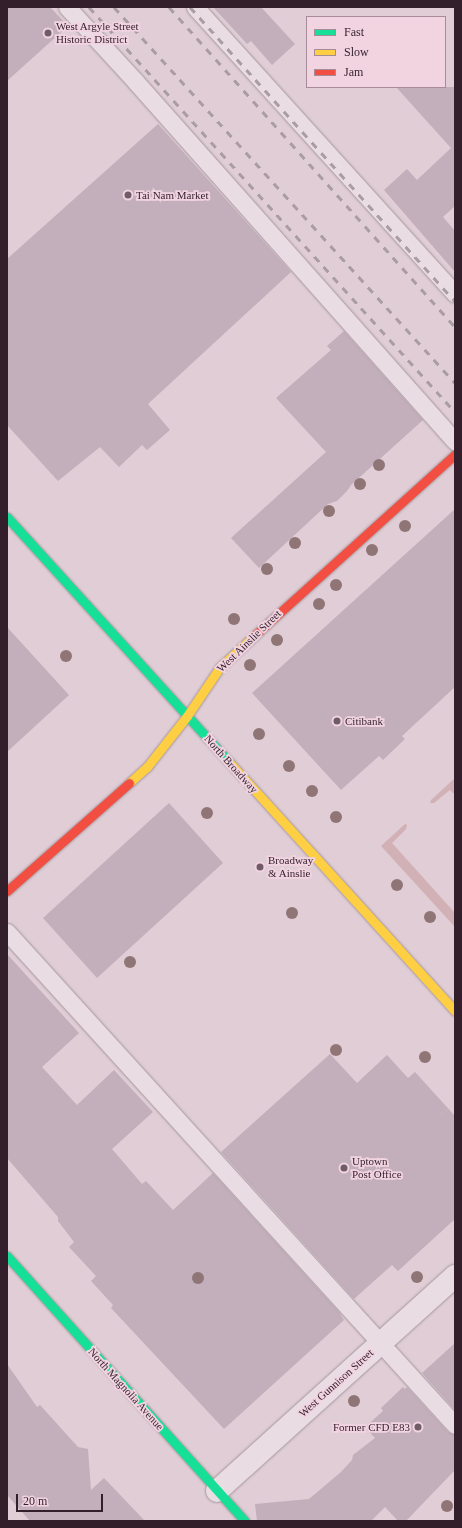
<!DOCTYPE html>
<style>
body{margin:0}
#map{position:relative;width:462px;height:1528px;overflow:hidden;background:#e0cdd5;font-family:Georgia,serif}
div>[style]{position:absolute}
.green>*{inset:0;background:#d1b1b5}
.building>*{inset:0;background:#c3aebb}
.path>*{height:2.5px;margin-top:-1.25px;transform-origin:0;background:repeating-linear-gradient(90deg,#c1b4bb 0 3px,transparent 0 5px)}
.roads{filter:drop-shadow(0 0 1px #a5969d) drop-shadow(0 0 1px #a5969d)}
.lane>*{height:17px;margin:-8.5px;padding:0 8.5px;transform-origin:8.5px;border-radius:8.5px;background:#e9dde3}
.street>*{height:22px;margin:-11px;padding:0 11px;transform-origin:11px;border-radius:11px;background:#e9dde3}
.fast>*{height:9px;margin:-4.5px;padding:0 4.5px;transform-origin:4.5px;border-radius:4.5px;background:#16e098}
.slow>*{height:9px;margin:-4.5px;padding:0 4.5px;transform-origin:4.5px;border-radius:4.5px;background:#ffcf43}
.jam>*{height:9px;margin:-4.5px;padding:0 4.5px;transform-origin:4.5px;border-radius:4.5px;background:#f24e42}
.rail>*{height:3px;margin-top:-1.5px;transform-origin:0;background:repeating-linear-gradient(90deg,#a99da3 0 7px,transparent 0 14px)}
.trees>*{width:12px;height:12px;margin:-6px;border-radius:50%;background:#8f7576}
.dots>*{width:11px;height:11px;translate:-50% -50%;box-sizing:border-box;border:2px solid #f1d4e0;border-radius:50%}
span{translate:-50% -50%;white-space:nowrap;text-align:center;line-height:1.15;-webkit-text-stroke:3.5px #f1d4e0;paint-order:stroke}
.poi-label{font-size:11px;color:#331f2c}
.left{translate:0 -50%;text-align:left}
.right{translate:-100% -50%;text-align:right}
.street-label{font-size:11px;color:#331f2c}
.frame{position:absolute;inset:0;border:8px solid #331f2c;pointer-events:none}
.legend{position:absolute;left:306px;top:16px;width:140px;height:72px;box-sizing:border-box;background:#f1d4e0;border:1px solid #a58c98;margin:0;padding:5px 7px;list-style:none;font-size:12px;color:#331f2c}
.legend li{display:flex;align-items:center;gap:8px;height:20px}
.legend b{width:20px;border:1px solid #a58c98}
.scale{position:absolute;left:16px;top:1494px;width:87px;height:18px;box-sizing:border-box;border:2px solid #331f2c;border-top:0;padding-left:5px;font-size:12px;line-height:14px;white-space:nowrap;color:#331f2c;-webkit-text-stroke:3px #f1d4e0;paint-order:stroke}
</style>
<div id="map">
<div class="green">
<div style="clip-path:polygon(455px 778px,455px 795px,450px 790px,434px 803px,430px 803px,431px 800px)"></div>
<div style="clip-path:polygon(405px 824px,407px 825px,406px 829px,392px 843px,455px 913px,455px 927px,381px 846px)"></div>
</div>
<div class="building">
<div style="clip-path:polygon(7px 7px,50px 7px,68px 26px,7px 81px)"></div>
<div style="clip-path:polygon(213px 7px,261px 7px,295px 44px,272px 65px,251px 41px,247px 44px)"></div>
<div style="clip-path:polygon(396px 87px,455px 87px,455px 206px,443px 217px,455px 231px,455px 272px,384px 190px,407px 169px,417px 180px,451px 148px)"></div>
<div style="clip-path:polygon(158px 124px,291px 272px,148px 404px,170px 430px,147px 450px,142px 445px,119px 467px,100px 447px,58px 481px,7px 425px,7px 259px)"></div>
<div style="clip-path:polygon(344px 331px,423px 420px,351px 485px,347px 491px,337px 501px,328px 504px,259px 568px,231px 538px,326px 452px,276px 398px,331px 350px,327px 346px)"></div>
<div style="clip-path:polygon(455px 509px,455px 687px,402px 736px,405px 739px,383px 760px,379px 756px,341px 790px,252px 693px)"></div>
<div style="clip-path:polygon(7px 627px,69px 695px,7px 752px)"></div>
<div style="clip-path:polygon(169px 803px,223px 863px,97px 978px,43px 918px)"></div>
<div style="clip-path:polygon(7px 954px,79px 1033px,42px 1067px,77px 1105px,114px 1070px,153px 1112px,112px 1149px,142px 1184px,146px 1181px,173px 1210px,213px 1173px,339px 1312px,344px 1320px,224px 1429px,111px 1308px,113px 1305px,91px 1281px,96px 1276px,69px 1247px,74px 1242px,58px 1221px,58px 1217px,7px 1158px)"></div>
<div style="clip-path:polygon(330px 1054px,357px 1083px,387px 1055px,408px 1078px,415px 1072px,455px 1116px,455px 1219px,398px 1271px,392px 1265px,354px 1299px,221px 1152px)"></div>
<div style="clip-path:polygon(455px 1343px,455px 1410px,422px 1373px)"></div>
<div style="clip-path:polygon(7px 1364px,37px 1407px,40px 1405px,78px 1447px,88px 1449px,91px 1490px,104px 1478px,145px 1521px,30px 1521px,7px 1495px)"></div>
<div style="clip-path:polygon(403px 1387px,405px 1389px,407px 1387px,448px 1432px,455px 1435px,455px 1470px,406px 1521px,398px 1521px,385px 1507px,371px 1521px,257px 1521px,255px 1504px,309px 1499px,341px 1472px,352px 1460px,353px 1455px,375px 1438px,365px 1427px,383px 1411px,381px 1408px)"></div>
</div>
<div class="path">
<div style="left:441px;top:1114px;width:9px;rotate:-41deg"></div>
</div>
<div class="roads">
<div class="lane">
<div style="left:67px;top:7px;width:100px;rotate:47.4deg"></div>
<div style="left:135px;top:81px;width:482px;rotate:48.4deg"></div>
<div style="left:195px;top:7px;width:387px;rotate:47.8deg"></div>
<div style="left:7px;top:932px;width:666px;rotate:47.74deg"></div>
</div>
<div class="street">
<div style="left:217px;top:1491px;width:321px;rotate:-42.1deg"></div>
</div>
<div class="fast">
<div style="left:7px;top:517px;width:333px;rotate:47.8deg"></div>
<div style="left:7px;top:1256px;width:356px;rotate:48.1deg"></div>
</div>
<div class="slow">
<div style="left:231px;top:764px;width:333px;rotate:47.8deg"></div>
<div style="left:129px;top:783px;width:24px;rotate:-42deg"></div>
<div style="left:147px;top:767px;width:65px;rotate:-51.9deg"></div>
<div style="left:187px;top:716px;width:59px;rotate:-56deg"></div>
<div style="left:220px;top:667px;width:47px;rotate:-42.4deg"></div>
</div>
<div class="jam">
<div style="left:255px;top:635px;width:270px;rotate:-42.1deg"></div>
<div style="left:7px;top:891px;width:163px;rotate:-41.5deg"></div>
</div>
</div>
<div class="rail">
<div style="left:89px;top:7px;width:546px;rotate:47.9deg"></div>
<div style="left:114px;top:7px;width:508px;rotate:47.79deg"></div>
<div style="left:169px;top:7px;width:429px;rotate:48.2deg"></div>
<div style="left:190px;top:7px;width:396px;rotate:48deg"></div>
</div>
<div class="trees">
<div style="left:379px;top:465px"></div>
<div style="left:360px;top:484px"></div>
<div style="left:329px;top:511px"></div>
<div style="left:405px;top:526px"></div>
<div style="left:295px;top:543px"></div>
<div style="left:372px;top:550px"></div>
<div style="left:267px;top:569px"></div>
<div style="left:336px;top:585px"></div>
<div style="left:319px;top:604px"></div>
<div style="left:234px;top:619px"></div>
<div style="left:277px;top:640px"></div>
<div style="left:66px;top:656px"></div>
<div style="left:250px;top:665px"></div>
<div style="left:259px;top:734px"></div>
<div style="left:289px;top:766px"></div>
<div style="left:312px;top:791px"></div>
<div style="left:207px;top:813px"></div>
<div style="left:336px;top:817px"></div>
<div style="left:397px;top:885px"></div>
<div style="left:292px;top:913px"></div>
<div style="left:430px;top:917px"></div>
<div style="left:130px;top:962px"></div>
<div style="left:336px;top:1050px"></div>
<div style="left:425px;top:1057px"></div>
<div style="left:417px;top:1277px"></div>
<div style="left:198px;top:1278px"></div>
<div style="left:354px;top:1401px"></div>
<div style="left:447px;top:1506px"></div>
</div>
<div class="dots">
<div style="left:48px;top:33px;background:#705c67"></div>
<div style="left:128px;top:195px;background:#705c67"></div>
<div style="left:337px;top:721px;background:#705c67"></div>
<div style="left:260px;top:867px;background:#705c67"></div>
<div style="left:344px;top:1168px;background:#705c67"></div>
<div style="left:418px;top:1427px;background:#705c67"></div>
</div>
<div class="poi-label">
<span class="left" style="left:56px;top:33px">West Argyle Street<br>Historic District</span>
<span class="left" style="left:136px;top:195px">Tai Nam Market</span>
<span class="left" style="left:345px;top:721px">Citibank</span>
<span class="left" style="left:268px;top:867px">Broadway<br>&amp; Ainslie</span>
<span class="left" style="left:352px;top:1168px">Uptown<br>Post Office</span>
<span class="right" style="left:410px;top:1427px">Former CFD E83</span>
</div>
<div class="street-label">
<span style="left:249px;top:641px;rotate:-44deg">West Ainslie Street</span>
<span style="left:231px;top:764px;rotate:48deg">North Broadway</span>
<span style="left:336px;top:1383px;rotate:-42deg">West Gunnison Street</span>
<span style="left:126px;top:1389px;rotate:48deg">North Magnolia Avenue</span>
</div>
<div class="frame"></div>
<ul class="legend">
<li><b style="height:5px;background:#16e098"></b>Fast</li>
<li><b style="height:5px;background:#ffcf43"></b>Slow</li>
<li><b style="height:5px;background:#f24e42"></b>Jam</li>
</ul>
<div class="scale">20 m</div>
</div>
